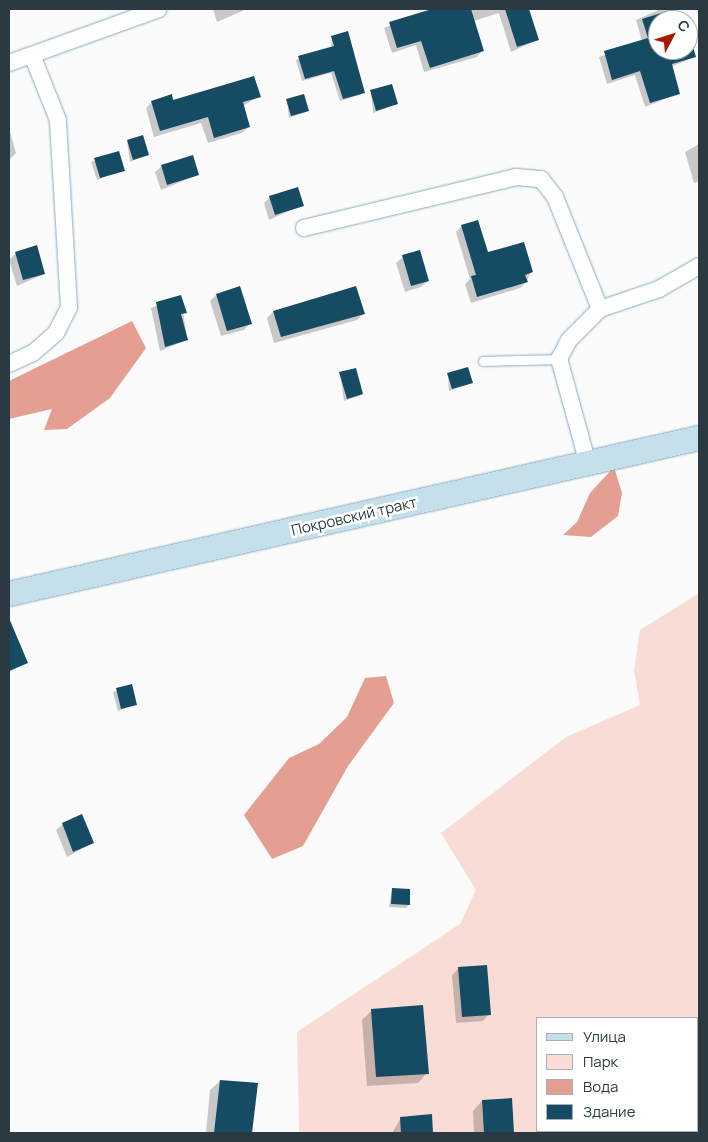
<!DOCTYPE html>
<meta charset="utf-8">
<style>
body{margin:0}
#map{position:relative;width:708px;height:1142px;overflow:hidden;background:#fbfbfb;font-family:Manrope,sans-serif}
div>[style]{position:absolute}
.green>*{inset:0;background:#fadcd6}
.water>*{inset:0;background:#e59f92}
.shadow>*{inset:0;background:#0003}
.building>*{inset:0;background:#154c64}
.roads{filter:drop-shadow(0 0 1px #87abbd) drop-shadow(0 0 1px #87abbd)}
.lane>*{height:9px;margin:-4.5px;padding:0 4.5px;transform-origin:4.5px;border-radius:4.5px;background:#fff}
.street>*{height:16px;margin:-8px;padding:0 8px;transform-origin:8px;border-radius:8px;background:#fff}
.secondary>*{height:24px;margin:-12px;padding:0 12px;transform-origin:12px;border-radius:12px;background:#c5dfeb}
span{translate:-50% -50%;white-space:nowrap;text-align:center;line-height:1.15;-webkit-text-stroke:5px #fff;paint-order:stroke}
.street-label{font-size:15px;color:#2b3a42}
.frame{position:absolute;inset:0;border:10px solid #2b3a42;pointer-events:none}
.legend{position:absolute;left:536px;top:1017px;width:162px;height:115px;box-sizing:border-box;background:#fff;border:1px solid #aab0b3;margin:0;padding:6px 9px;list-style:none;font-size:15px;color:#2b3a42}
.legend li{display:flex;align-items:center;gap:10px;height:25px}
.legend b{width:25px;border:1px solid #aab0b3}
.north{position:absolute;left:648px;top:10px;width:50px;height:50px;box-sizing:border-box;background:#fff;border:1px solid #aab0b3;border-radius:50%;rotate:50deg;font-size:14px;font-weight:700;line-height:20px;text-align:center;color:#2b3a42}
.north::after{content:'';display:block;margin:auto;width:18px;height:22px;background:#a91803;clip-path:polygon(50% 0,100% 100%,50% 72%,0 100%)}
</style>
<div id="map">
<div class="green">
<div style="clip-path:polygon(evenodd,699px 593px,699px 1133px,299px 1133px,297px 1032px,460px 924px,476px 890px,441px 833px,566px 737px,640px 705px,634px 670px,640px 630px,699px 593px,537px 1018px,697px 1018px,697px 1131px,537px 1131px,537px 1018px)"></div>
</div>
<div class="water">
<div style="clip-path:polygon(132px 321px,146px 348px,110px 398px,67px 429px,44px 430px,52px 409px,9px 419px,9px 381px)"></div>
<div style="clip-path:polygon(614px 467px,622px 493px,618px 516px,591px 537px,563px 535px,577px 522px,590px 493px)"></div>
<div style="clip-path:polygon(386px 676px,394px 703px,348px 766px,303px 846px,272px 859px,244px 815px,289px 758px,319px 744px,347px 717px,365px 678px)"></div>
</div>
<div class="shadow">
<div style="clip-path:polygon(213px 9px,247px 9px,217px 22px)"></div>
<div style="clip-path:polygon(433px 9px,528px 9px,537px 40px,511px 52px,499px 13px,474px 21px,482px 51px,477px 57px,424px 72px,416px 45px,392px 53px,384px 28px)"></div>
<div style="clip-path:polygon(661px 9px,673px 9px,676px 20px,658px 20px,658px 50px,688px 50px,689px 39px,694px 57px,671px 67px,679px 93px,645px 107px,635px 75px,607px 84px,599px 57px,642px 41px,636px 20px)"></div>
<div style="clip-path:polygon(332px 37px,363px 92px,360px 95px,340px 101px,331px 73px,302px 81px,296px 60px,331px 48px)"></div>
<div style="clip-path:polygon(371px 92px,396px 104px,373px 113px)"></div>
<div style="clip-path:polygon(259px 96px,243px 106px,249px 127px,242px 133px,208px 143px,201px 123px,154px 137px,146px 108px,152px 102px)"></div>
<div style="clip-path:polygon(287px 100px,308px 111px,289px 118px)"></div>
<div style="clip-path:polygon(9px 128px,16px 153px,9px 160px)"></div>
<div style="clip-path:polygon(127px 141px,148px 154px,130px 162px)"></div>
<div style="clip-path:polygon(699px 144px,699px 181px,694px 183px,685px 152px)"></div>
<div style="clip-path:polygon(118px 153px,123px 170px,97px 180px,91px 162px)"></div>
<div style="clip-path:polygon(162px 166px,198px 175px,161px 190px,155px 172px)"></div>
<div style="clip-path:polygon(270px 197px,302px 205px,269px 220px,264px 203px)"></div>
<div style="clip-path:polygon(462px 226px,487px 254px,531px 272px,526px 282px,520px 288px,471px 303px,465px 284px,470px 279px,456px 232px)"></div>
<div style="clip-path:polygon(16px 253px,44px 274px,17px 286px,9px 260px)"></div>
<div style="clip-path:polygon(403px 257px,428px 281px,421px 287px,405px 292px,396px 263px)"></div>
<div style="clip-path:polygon(216px 295px,250px 323px,244px 330px,221px 336px,210px 301px)"></div>
<div style="clip-path:polygon(181px 296px,187px 340px,160px 351px,151px 308px)"></div>
<div style="clip-path:polygon(273px 312px,363px 314px,357px 320px,274px 343px,267px 318px)"></div>
<div style="clip-path:polygon(340px 374px,362px 394px,359px 396px,344px 401px)"></div>
<div style="clip-path:polygon(448px 374px,471px 383px,449px 391px)"></div>
<div style="clip-path:polygon(19px 645px,26px 663px,9px 672px,9px 649px)"></div>
<div style="clip-path:polygon(131px 686px,136px 704px,118px 711px,113px 692px)"></div>
<div style="clip-path:polygon(63px 824px,92px 843px,67px 857px,56px 830px)"></div>
<div style="clip-path:polygon(392px 889px,409px 905px,406px 908px,389px 907px)"></div>
<div style="clip-path:polygon(459px 968px,489px 1014px,483px 1021px,456px 1023px,452px 975px)"></div>
<div style="clip-path:polygon(372px 1010px,427px 1073px,418px 1083px,367px 1086px,362px 1020px)"></div>
<div style="clip-path:polygon(220px 1081px,256px 1085px,251px 1133px,206px 1133px,210px 1090px)"></div>
<div style="clip-path:polygon(511px 1099px,513px 1133px,474px 1133px,473px 1111px,482px 1101px)"></div>
<div style="clip-path:polygon(431px 1116px,432px 1133px,392px 1133px,401px 1118px)"></div>
</div>
<div class="building">
<div style="clip-path:polygon(432px 9px,471px 9px,484px 51px,430px 68px,421px 41px,397px 48px,389px 22px)"></div>
<div style="clip-path:polygon(505px 9px,529px 9px,539px 40px,517px 47px)"></div>
<div style="clip-path:polygon(674px 9px,677px 20px,658px 20px,658px 50px,688px 50px,690px 37px,696px 57px,672px 64px,680px 94px,650px 103px,640px 71px,612px 80px,604px 51px,648px 38px,642px 19px)"></div>
<div style="clip-path:polygon(348px 31px,365px 93px,343px 99px,334px 71px,305px 79px,298px 56px,334px 46px,331px 36px)"></div>
<div style="clip-path:polygon(254px 76px,261px 97px,243px 102px,250px 127px,214px 138px,208px 117px,160px 131px,151px 101px,172px 94px,173px 100px)"></div>
<div style="clip-path:polygon(392px 84px,398px 104px,376px 111px,370px 90px)"></div>
<div style="clip-path:polygon(304px 94px,309px 111px,291px 116px,286px 99px)"></div>
<div style="clip-path:polygon(143px 135px,149px 155px,133px 160px,127px 140px)"></div>
<div style="clip-path:polygon(119px 151px,125px 171px,100px 178px,94px 158px)"></div>
<div style="clip-path:polygon(193px 155px,199px 175px,167px 185px,161px 165px)"></div>
<div style="clip-path:polygon(298px 187px,304px 206px,275px 215px,269px 196px)"></div>
<div style="clip-path:polygon(478px 220px,488px 252px,524px 242px,533px 272px,525px 275px,528px 282px,477px 297px,471px 276px,476px 275px,461px 225px)"></div>
<div style="clip-path:polygon(37px 245px,45px 274px,23px 280px,15px 252px)"></div>
<div style="clip-path:polygon(420px 250px,429px 281px,411px 286px,402px 255px)"></div>
<div style="clip-path:polygon(240px 286px,252px 324px,227px 331px,216px 294px)"></div>
<div style="clip-path:polygon(356px 286px,365px 314px,281px 337px,273px 311px)"></div>
<div style="clip-path:polygon(181px 295px,187px 313px,181px 314px,188px 340px,165px 347px,156px 302px)"></div>
<div style="clip-path:polygon(468px 367px,473px 383px,452px 389px,447px 373px)"></div>
<div style="clip-path:polygon(356px 368px,363px 394px,347px 399px,339px 372px)"></div>
<div style="clip-path:polygon(9px 618px,28px 663px,9px 671px)"></div>
<div style="clip-path:polygon(132px 684px,137px 705px,121px 709px,116px 688px)"></div>
<div style="clip-path:polygon(82px 814px,94px 843px,73px 852px,62px 823px)"></div>
<div style="clip-path:polygon(392px 888px,410px 889px,410px 905px,391px 904px)"></div>
<div style="clip-path:polygon(487px 965px,491px 1015px,462px 1017px,458px 967px)"></div>
<div style="clip-path:polygon(423px 1005px,429px 1074px,376px 1077px,371px 1009px)"></div>
<div style="clip-path:polygon(220px 1080px,258px 1083px,252px 1133px,214px 1133px)"></div>
<div style="clip-path:polygon(512px 1098px,514px 1133px,484px 1133px,482px 1100px)"></div>
<div style="clip-path:polygon(432px 1114px,433px 1133px,401px 1133px,400px 1117px)"></div>
</div>
<div class="roads">
<div class="lane">
<div style="left:483px;top:361px;width:76px;rotate:-1.5deg"></div>
</div>
<div class="street">
<div style="left:9px;top:63px;width:159px;rotate:-19.8deg"></div>
<div style="left:304px;top:228px;width:218px;rotate:-13.5deg"></div>
<div style="left:516px;top:177px;width:25px;rotate:5deg"></div>
<div style="left:541px;top:179px;width:23px;rotate:52deg"></div>
<div style="left:555px;top:197px;width:121px;rotate:68.1deg"></div>
<div style="left:9px;top:364px;width:26px;rotate:-25deg"></div>
<div style="left:33px;top:353px;width:30px;rotate:-41deg"></div>
<div style="left:56px;top:333px;width:29px;rotate:-63deg"></div>
<div style="left:69px;top:307px;width:187px;rotate:-93.4deg"></div>
<div style="left:58px;top:120px;width:70px;rotate:-111.8deg"></div>
<div style="left:588px;top:464px;width:109px;rotate:-105.4deg"></div>
<div style="left:559px;top:359px;width:21px;rotate:-62deg"></div>
<div style="left:569px;top:340px;width:44px;rotate:-45deg"></div>
<div style="left:600px;top:309px;width:62px;rotate:-18.7deg"></div>
<div style="left:659px;top:289px;width:46px;rotate:-29.9deg"></div>
</div>
<div class="secondary">
<div style="left:9px;top:594px;width:707px;rotate:-12.74deg"></div>
</div>
</div>
<div class="street-label">
<span style="left:354px;top:516px;rotate:-13deg">Покровский тракт</span>
</div>
<div class="frame"></div>
<ul class="legend">
<li><b style="height:6px;background:#c5dfeb"></b>Улица</li>
<li><b style="height:14px;background:#fadcd6"></b>Парк</li>
<li><b style="height:14px;background:#e59f92"></b>Вода</li>
<li><b style="height:14px;background:#154c64"></b>Здание</li>
</ul>
<div class="north">С</div>
</div>
